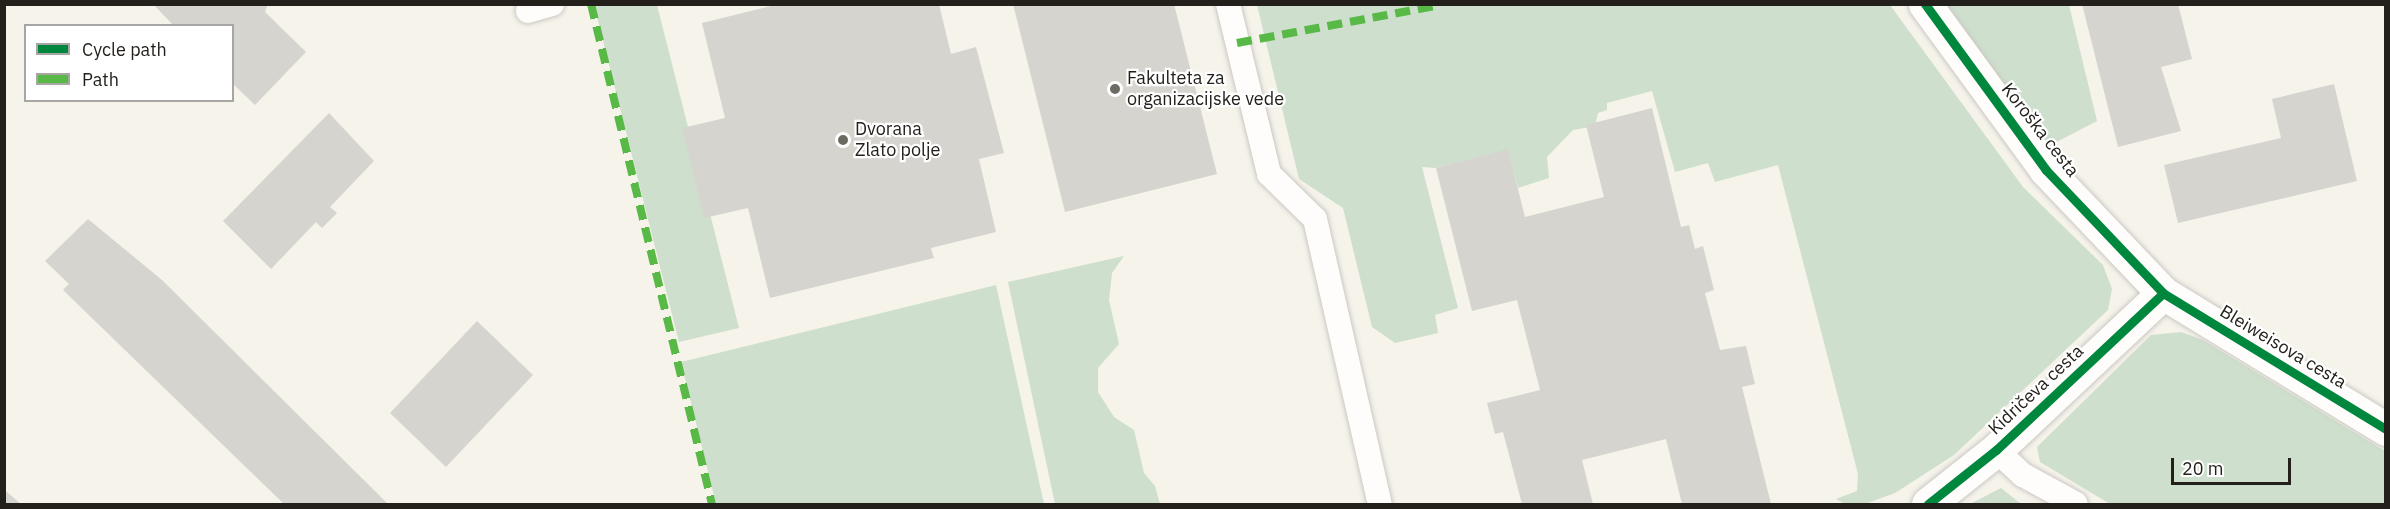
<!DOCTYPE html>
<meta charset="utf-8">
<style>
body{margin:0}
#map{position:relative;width:2390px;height:509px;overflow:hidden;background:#f6f3eb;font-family:"IBM Plex Sans",sans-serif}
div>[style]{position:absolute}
.green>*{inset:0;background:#cedfcd}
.building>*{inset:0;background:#d6d4ce}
.roads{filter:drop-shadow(0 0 2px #cbc9c3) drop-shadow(0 0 2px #cbc9c3)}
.service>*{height:24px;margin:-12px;padding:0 12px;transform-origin:12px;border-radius:12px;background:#fefdfc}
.minor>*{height:33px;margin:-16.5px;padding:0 16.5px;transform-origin:16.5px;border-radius:16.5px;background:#fefdfc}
.quiet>*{height:8px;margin-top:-4px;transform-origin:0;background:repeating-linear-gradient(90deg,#58b947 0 15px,transparent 0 23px)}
.cycleway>*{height:9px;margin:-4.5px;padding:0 4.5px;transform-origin:4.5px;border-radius:4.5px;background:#00873e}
.dots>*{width:16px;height:16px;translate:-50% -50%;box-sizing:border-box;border:3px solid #fff;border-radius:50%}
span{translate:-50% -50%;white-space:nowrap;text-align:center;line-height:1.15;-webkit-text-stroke:4.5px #fff;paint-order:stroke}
.poi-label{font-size:18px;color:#23201b}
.left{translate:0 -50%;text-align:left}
.street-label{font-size:18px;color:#23201b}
.frame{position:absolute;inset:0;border:6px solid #23201b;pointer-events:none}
.legend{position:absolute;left:24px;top:24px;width:210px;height:78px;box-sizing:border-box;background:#fff;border:2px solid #a7a6a4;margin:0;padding:8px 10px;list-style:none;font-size:18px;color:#23201b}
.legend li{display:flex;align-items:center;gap:12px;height:30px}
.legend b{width:30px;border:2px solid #a7a6a4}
.scale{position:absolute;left:2171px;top:458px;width:120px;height:27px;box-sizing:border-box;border:3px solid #23201b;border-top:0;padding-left:8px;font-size:18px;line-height:21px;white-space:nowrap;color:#23201b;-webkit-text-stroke:4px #fff;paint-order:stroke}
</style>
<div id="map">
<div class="green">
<div style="clip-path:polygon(594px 5px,657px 5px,739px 328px,679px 342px)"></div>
<div style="clip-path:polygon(1257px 5px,1890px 5px,2023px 187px,2103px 265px,2112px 289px,2108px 310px,1954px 455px,1895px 493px,1865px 504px,1845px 504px,1836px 499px,1857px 491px,1858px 474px,1778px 165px,1715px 182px,1708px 163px,1675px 172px,1652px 91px,1607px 103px,1607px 110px,1598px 113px,1595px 126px,1573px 130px,1547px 157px,1549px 178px,1518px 188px,1508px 150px,1436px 168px,1422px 167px,1458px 308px,1435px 315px,1438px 333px,1395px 343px,1372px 327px,1343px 208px,1299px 179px)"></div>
<div style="clip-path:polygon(1943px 5px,2069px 5px,2097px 121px,2045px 148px)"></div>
<div style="clip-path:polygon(1124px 256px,1112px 273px,1109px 300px,1119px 344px,1098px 368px,1098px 392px,1114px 417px,1134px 430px,1144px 473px,1155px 486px,1160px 504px,1055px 504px,1008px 282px)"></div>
<div style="clip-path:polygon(996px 285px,1044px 504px,716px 504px,681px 362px)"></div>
<div style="clip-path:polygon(2181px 332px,2203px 340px,2385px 451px,2385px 504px,2110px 504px,2040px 462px,2037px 447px,2151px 335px)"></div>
<div style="clip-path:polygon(2001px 488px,2021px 504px,1970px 504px)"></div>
</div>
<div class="building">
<div style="clip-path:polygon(153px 4px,268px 4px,265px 12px,306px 52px,255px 105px,232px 83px,232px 26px,174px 26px)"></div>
<div style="clip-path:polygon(779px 4px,939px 4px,951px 54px,976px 47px,1004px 153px,979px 159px,996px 232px,931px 248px,934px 258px,770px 298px,748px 208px,704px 218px,682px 128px,725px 118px,702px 23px)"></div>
<div style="clip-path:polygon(1013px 4px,1174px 4px,1217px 174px,1065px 212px)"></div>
<div style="clip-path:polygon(2082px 4px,2178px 4px,2192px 59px,2161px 67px,2181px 131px,2118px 147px)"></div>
<div style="clip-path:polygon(2334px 84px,2357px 181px,2178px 223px,2164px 165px,2281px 138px,2272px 99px)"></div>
<div style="clip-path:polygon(1652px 108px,1681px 227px,1689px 225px,1695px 249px,1703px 246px,1714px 290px,1705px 293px,1720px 350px,1746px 346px,1755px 384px,1742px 387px,1771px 504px,1682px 504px,1666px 439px,1582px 460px,1593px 504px,1522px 504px,1503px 432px,1495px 434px,1487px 403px,1540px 390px,1517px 300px,1472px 311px,1436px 168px,1508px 149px,1525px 217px,1604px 197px,1586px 125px)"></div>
<div style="clip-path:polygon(329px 113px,374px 161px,330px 207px,337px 213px,322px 228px,316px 222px,271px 269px,223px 221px)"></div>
<div style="clip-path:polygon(88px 219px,162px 280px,388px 504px,284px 504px,63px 290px,69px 284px,45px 261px)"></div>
<div style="clip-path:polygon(477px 321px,533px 375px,446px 467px,390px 413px)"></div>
<div style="clip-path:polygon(4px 489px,8px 493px,21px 504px,4px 504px)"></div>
</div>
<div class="roads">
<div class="service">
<div style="left:1228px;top:4px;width:175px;rotate:76.4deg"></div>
<div style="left:1269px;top:174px;width:64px;rotate:44.4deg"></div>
<div style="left:1315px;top:219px;width:292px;rotate:77.2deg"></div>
<div style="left:528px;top:11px;width:25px;rotate:-16deg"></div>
<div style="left:1996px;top:450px;width:37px;rotate:43deg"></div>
<div style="left:2023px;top:475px;width:60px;rotate:28.7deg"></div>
</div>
<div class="minor">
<div style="left:1925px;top:4px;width:205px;rotate:53.9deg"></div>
<div style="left:2046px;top:170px;width:170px;rotate:46.4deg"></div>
<div style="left:2163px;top:293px;width:261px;rotate:31.4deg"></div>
<div style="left:1928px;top:504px;width:87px;rotate:-38.5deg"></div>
<div style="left:1996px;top:450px;width:229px;rotate:-43.2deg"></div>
</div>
</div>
<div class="quiet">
<div style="left:591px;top:4px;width:514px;rotate:76.4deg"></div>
<div style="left:1237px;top:43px;width:200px;rotate:-10.6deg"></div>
</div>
<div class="cycleway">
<div style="left:1925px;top:4px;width:205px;rotate:53.9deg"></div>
<div style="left:2046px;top:170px;width:170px;rotate:46.4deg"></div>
<div style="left:2163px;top:293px;width:261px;rotate:31.4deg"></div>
<div style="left:1928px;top:504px;width:87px;rotate:-38.5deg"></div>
<div style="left:1996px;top:450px;width:229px;rotate:-43.2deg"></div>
</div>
<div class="dots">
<div style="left:1115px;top:89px;background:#6d6a64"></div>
<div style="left:843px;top:140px;background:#6d6a64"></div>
</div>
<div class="poi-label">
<span class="left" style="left:1127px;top:89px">Fakulteta za<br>organizacijske vede</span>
<span class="left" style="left:855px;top:140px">Dvorana<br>Zlato polje</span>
</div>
<div class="street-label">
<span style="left:2040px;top:130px;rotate:52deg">Koroška cesta</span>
<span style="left:2283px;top:347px;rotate:31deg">Bleiweisova cesta</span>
<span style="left:2036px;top:390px;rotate:-43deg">Kidričeva cesta</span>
</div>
<div class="frame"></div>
<ul class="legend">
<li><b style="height:8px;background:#00873e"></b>Cycle path</li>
<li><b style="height:8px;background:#58b947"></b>Path</li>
</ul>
<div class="scale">20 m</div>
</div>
